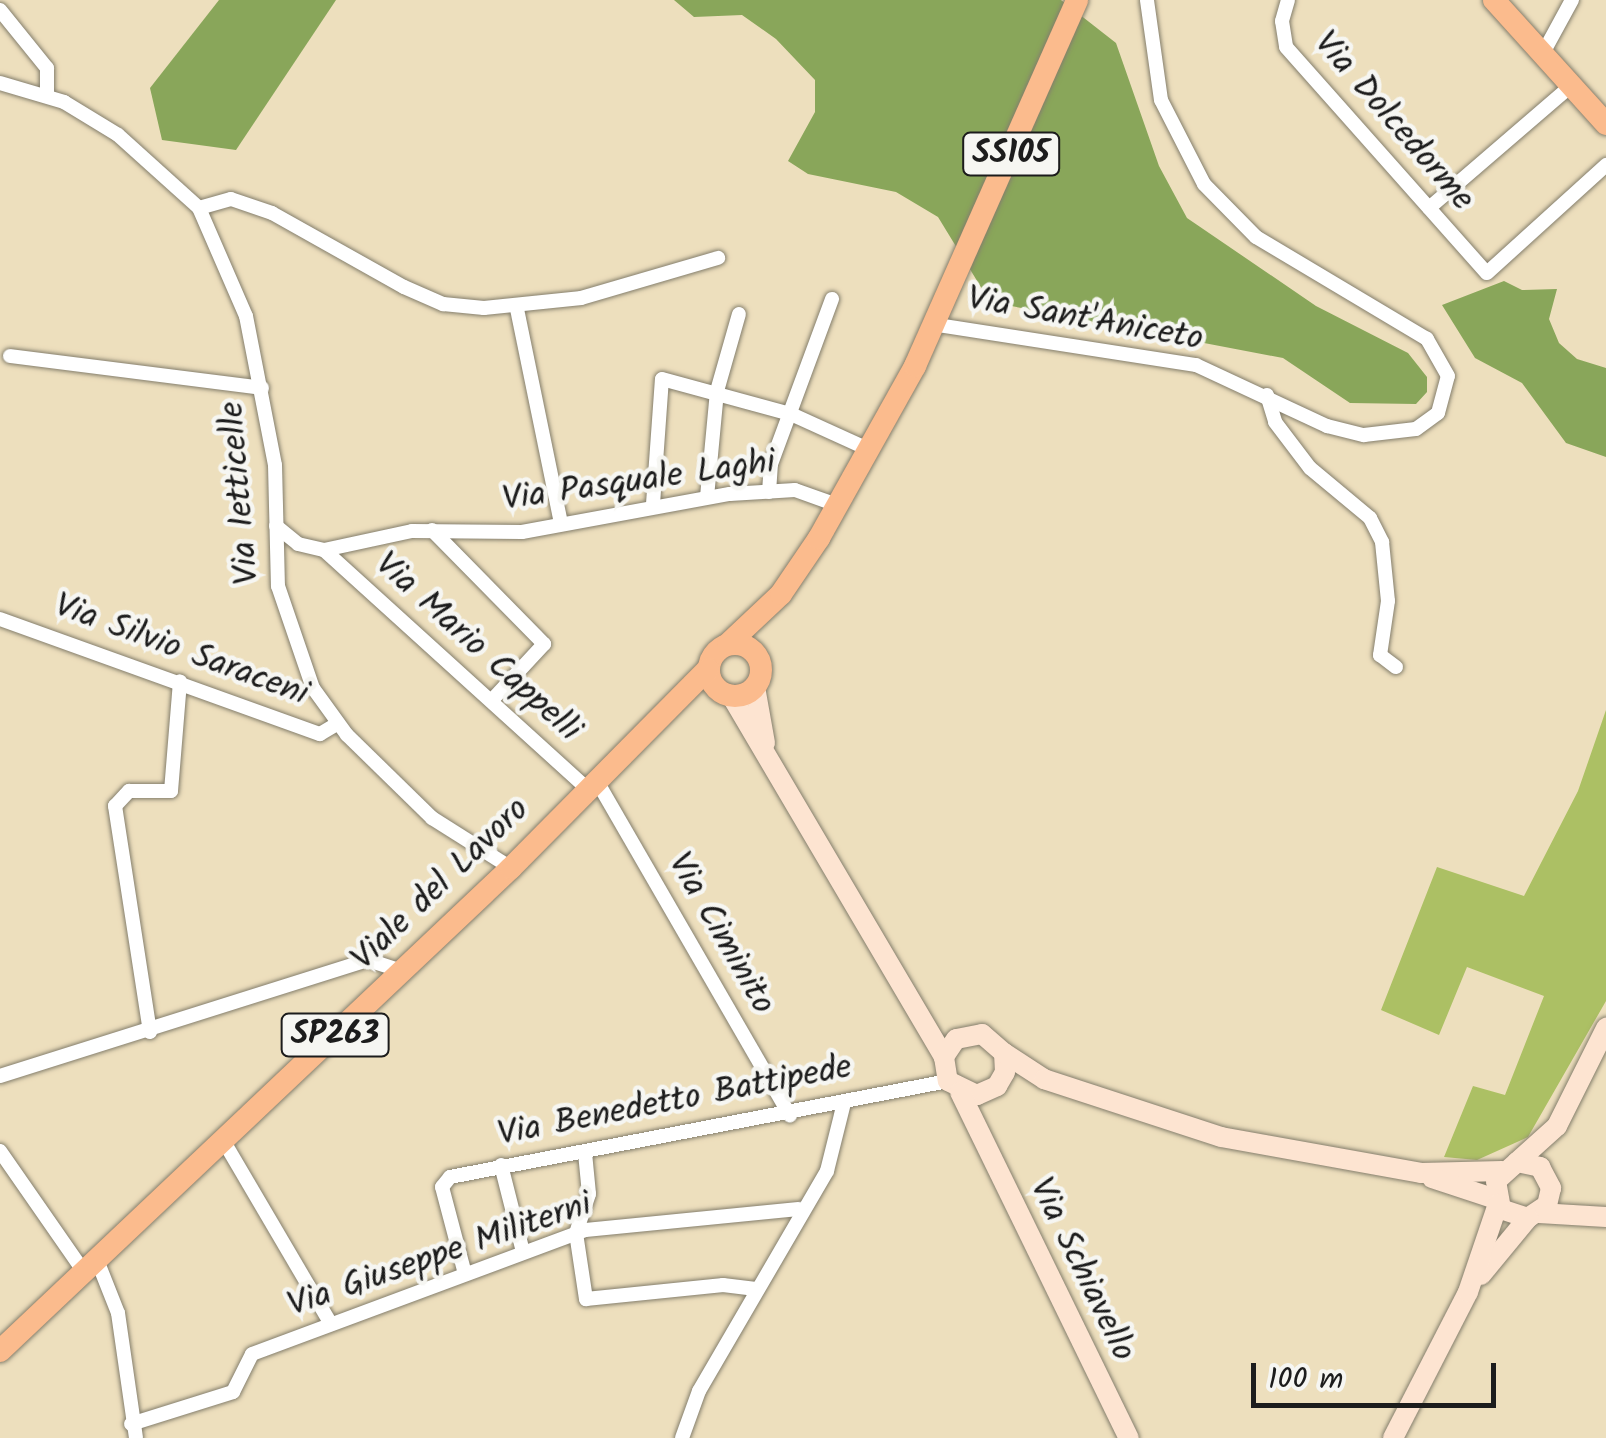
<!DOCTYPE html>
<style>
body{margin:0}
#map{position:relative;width:1606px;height:1438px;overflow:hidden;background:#eddfbd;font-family:Kalam,sans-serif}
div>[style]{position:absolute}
.green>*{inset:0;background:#acc064}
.forest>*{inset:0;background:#89a65a}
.roads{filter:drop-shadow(0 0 2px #847e6c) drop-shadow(0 0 2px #847e6c)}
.street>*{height:14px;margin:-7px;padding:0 7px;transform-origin:7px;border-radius:7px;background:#fff}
.secondary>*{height:20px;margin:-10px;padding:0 10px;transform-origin:10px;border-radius:10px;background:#fde4d1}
.primary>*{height:22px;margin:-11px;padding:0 11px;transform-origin:11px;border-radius:11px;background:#fbbb8d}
.primary>.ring{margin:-11px;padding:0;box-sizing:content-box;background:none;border:22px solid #fbbb8d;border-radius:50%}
span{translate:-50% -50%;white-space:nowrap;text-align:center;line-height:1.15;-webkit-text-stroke:9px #f6f6f2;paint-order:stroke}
.shield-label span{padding:2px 8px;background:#f6f6f2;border:2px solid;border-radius:8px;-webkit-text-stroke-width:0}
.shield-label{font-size:32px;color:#1c1c1c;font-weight:700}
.street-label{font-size:35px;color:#1c1c1c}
.scale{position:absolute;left:1251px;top:1363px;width:245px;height:45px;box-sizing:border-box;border:5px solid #1c1c1c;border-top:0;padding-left:12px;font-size:30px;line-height:35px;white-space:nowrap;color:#1c1c1c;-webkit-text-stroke:8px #f6f6f2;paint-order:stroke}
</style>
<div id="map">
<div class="green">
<div style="clip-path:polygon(1606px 710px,1606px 1001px,1528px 1137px,1477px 1160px,1444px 1157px,1473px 1086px,1505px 1095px,1544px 996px,1467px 967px,1439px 1035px,1381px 1010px,1437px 867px,1524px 896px,1578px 791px)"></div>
</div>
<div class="forest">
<div style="clip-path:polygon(219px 0,336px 0,236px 150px,162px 140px,150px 88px)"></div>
<div style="clip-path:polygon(674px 0,1061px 0,1116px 43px,1159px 166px,1187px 218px,1316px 306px,1408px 353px,1427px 377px,1427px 392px,1416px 404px,1350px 403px,1283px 358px,990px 302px,938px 217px,896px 192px,808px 174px,788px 161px,815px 112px,815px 80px,776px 39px,742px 15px,694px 17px)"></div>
<div style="clip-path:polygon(1504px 281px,1522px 290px,1557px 289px,1549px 319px,1559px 343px,1577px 359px,1606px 368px,1606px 457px,1566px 443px,1522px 383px,1475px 358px,1442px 305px)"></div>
</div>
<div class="roads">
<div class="street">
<div style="left:1288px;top:0;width:22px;rotate:106deg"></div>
<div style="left:1282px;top:21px;width:26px;rotate:81deg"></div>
<div style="left:1286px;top:47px;width:302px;rotate:48.4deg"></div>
<div style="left:1487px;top:273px;width:161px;rotate:-42.2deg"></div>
<div style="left:0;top:10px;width:75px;rotate:51deg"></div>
<div style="left:47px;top:68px;width:27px;rotate:90deg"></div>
<div style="left:1542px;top:55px;width:63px;rotate:-61.4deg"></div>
<div style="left:0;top:83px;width:67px;rotate:16.5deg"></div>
<div style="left:64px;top:102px;width:63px;rotate:31.4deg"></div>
<div style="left:118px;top:135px;width:109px;rotate:42deg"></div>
<div style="left:199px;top:208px;width:118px;rotate:66.5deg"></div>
<div style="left:246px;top:316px;width:152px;rotate:79deg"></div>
<div style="left:275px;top:465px;width:121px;rotate:88.6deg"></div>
<div style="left:278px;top:586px;width:108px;rotate:71.1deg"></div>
<div style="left:313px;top:688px;width:58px;rotate:54.1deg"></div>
<div style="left:347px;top:735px;width:119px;rotate:44.3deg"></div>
<div style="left:432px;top:818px;width:93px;rotate:32.3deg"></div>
<div style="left:199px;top:208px;width:33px;rotate:-16deg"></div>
<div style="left:231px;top:199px;width:43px;rotate:18.9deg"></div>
<div style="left:272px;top:213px;width:151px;rotate:29.3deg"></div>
<div style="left:404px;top:287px;width:43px;rotate:23.6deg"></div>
<div style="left:443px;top:304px;width:41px;rotate:5.6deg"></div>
<div style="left:484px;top:308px;width:98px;rotate:-5.9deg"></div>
<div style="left:581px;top:298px;width:143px;rotate:-16.3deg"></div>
<div style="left:1429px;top:208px;width:187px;rotate:-40.7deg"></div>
<div style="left:517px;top:309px;width:219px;rotate:78.4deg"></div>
<div style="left:931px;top:324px;width:268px;rotate:8.8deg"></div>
<div style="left:1196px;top:365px;width:145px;rotate:25deg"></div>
<div style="left:1327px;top:426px;width:38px;rotate:14deg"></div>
<div style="left:1364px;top:435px;width:52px;rotate:-6.6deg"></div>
<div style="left:1416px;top:429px;width:27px;rotate:-36deg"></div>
<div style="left:1438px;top:413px;width:38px;rotate:-75deg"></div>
<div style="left:1448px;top:376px;width:43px;rotate:-119.6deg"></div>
<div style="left:1427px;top:339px;width:199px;rotate:-149.2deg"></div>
<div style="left:1256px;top:237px;width:74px;rotate:-134.5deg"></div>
<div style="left:1204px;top:184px;width:94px;rotate:-117.1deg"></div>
<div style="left:1161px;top:100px;width:101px;rotate:-98deg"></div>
<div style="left:10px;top:356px;width:254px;rotate:7.2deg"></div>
<div style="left:1267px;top:395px;width:28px;rotate:73deg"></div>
<div style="left:1275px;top:422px;width:58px;rotate:52.7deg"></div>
<div style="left:1310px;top:468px;width:78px;rotate:39.8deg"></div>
<div style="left:1370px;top:518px;width:27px;rotate:63deg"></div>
<div style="left:1382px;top:542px;width:59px;rotate:84.2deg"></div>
<div style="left:1388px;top:601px;width:55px;rotate:98.4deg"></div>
<div style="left:1380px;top:655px;width:20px;rotate:37deg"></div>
<div style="left:769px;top:492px;width:28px;rotate:-86deg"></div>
<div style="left:771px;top:464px;width:176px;rotate:-69.7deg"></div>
<div style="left:707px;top:497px;width:106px;rotate:-84.6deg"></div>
<div style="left:717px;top:391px;width:80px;rotate:-74.1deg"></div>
<div style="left:653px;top:504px;width:125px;rotate:-85.9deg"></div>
<div style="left:662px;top:379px;width:134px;rotate:15.2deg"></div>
<div style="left:791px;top:414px;width:82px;rotate:24.4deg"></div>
<div style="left:276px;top:526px;width:28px;rotate:39deg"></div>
<div style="left:298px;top:544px;width:27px;rotate:13deg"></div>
<div style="left:324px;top:550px;width:90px;rotate:-12.2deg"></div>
<div style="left:412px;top:531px;width:110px;rotate:0.5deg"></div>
<div style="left:522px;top:532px;width:211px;rotate:-10.4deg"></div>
<div style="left:730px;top:494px;width:65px;rotate:-3.5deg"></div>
<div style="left:795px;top:490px;width:45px;rotate:19.7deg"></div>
<div style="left:432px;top:530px;width:160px;rotate:45.5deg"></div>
<div style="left:544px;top:644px;width:76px;rotate:132.9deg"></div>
<div style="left:324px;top:550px;width:359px;rotate:42.2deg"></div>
<div style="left:0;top:619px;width:340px;rotate:19.8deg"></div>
<div style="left:320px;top:734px;width:21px;rotate:-31deg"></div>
<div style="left:598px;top:783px;width:384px;rotate:60deg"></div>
<div style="left:150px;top:1032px;width:229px;rotate:-98.8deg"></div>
<div style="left:115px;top:806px;width:21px;rotate:-47deg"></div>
<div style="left:129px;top:791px;width:42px"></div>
<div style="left:171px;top:791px;width:110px;rotate:-85.3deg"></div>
<div style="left:0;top:1076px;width:386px;rotate:-17.5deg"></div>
<div style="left:368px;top:960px;width:36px;rotate:18deg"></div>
<div style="left:223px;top:1140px;width:213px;rotate:59.6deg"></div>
<div style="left:0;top:1151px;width:147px;rotate:55.2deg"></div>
<div style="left:585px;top:1153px;width:41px;rotate:84.4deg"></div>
<div style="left:589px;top:1194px;width:41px;rotate:108.4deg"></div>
<div style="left:576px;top:1233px;width:67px;rotate:81.4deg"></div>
<div style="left:586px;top:1299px;width:138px;rotate:-5.8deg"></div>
<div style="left:723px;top:1285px;width:31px;rotate:7deg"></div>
<div style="left:501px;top:1165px;width:90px;rotate:75.8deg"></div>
<div style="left:97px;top:1260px;width:57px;rotate:68.4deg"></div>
<div style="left:118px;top:1313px;width:126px;rotate:81.8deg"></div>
<div style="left:465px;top:1274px;width:90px;rotate:-104.8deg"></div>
<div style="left:442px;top:1187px;width:13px;rotate:-51deg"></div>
<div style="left:450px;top:1177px;width:507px;rotate:-10.91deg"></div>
<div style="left:131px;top:1424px;width:107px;rotate:-17.4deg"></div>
<div style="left:233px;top:1392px;width:42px;rotate:-63.4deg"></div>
<div style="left:252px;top:1354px;width:355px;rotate:-20.4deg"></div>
<div style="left:585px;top:1230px;width:215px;rotate:-5.6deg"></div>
<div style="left:682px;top:1438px;width:50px;rotate:-70.1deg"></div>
<div style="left:699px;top:1391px;width:255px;rotate:-59.8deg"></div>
<div style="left:827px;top:1171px;width:70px;rotate:-76deg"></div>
</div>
<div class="secondary">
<div style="left:755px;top:687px;width:57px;rotate:79.9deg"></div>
<div style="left:732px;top:697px;width:418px;rotate:59.5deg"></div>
<div style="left:944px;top:1057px;width:24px;rotate:81deg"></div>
<div style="left:948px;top:1081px;width:32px;rotate:26deg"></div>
<div style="left:977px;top:1095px;width:22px;rotate:-24deg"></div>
<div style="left:997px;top:1086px;width:16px;rotate:-60deg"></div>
<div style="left:1005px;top:1072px;width:19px;rotate:-93deg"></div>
<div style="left:1004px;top:1053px;width:29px;rotate:-139deg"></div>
<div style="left:982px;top:1034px;width:26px;rotate:169deg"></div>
<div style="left:956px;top:1039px;width:22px;rotate:124deg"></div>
<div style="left:1004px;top:1053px;width:48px;rotate:33deg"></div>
<div style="left:1044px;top:1079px;width:186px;rotate:18.1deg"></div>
<div style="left:1221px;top:1137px;width:203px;rotate:10.2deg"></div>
<div style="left:1421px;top:1173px;width:81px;rotate:-1.4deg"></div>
<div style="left:960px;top:1092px;width:385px;rotate:64deg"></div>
<div style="left:1517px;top:1162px;width:24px;rotate:12deg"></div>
<div style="left:1540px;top:1167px;width:24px;rotate:62deg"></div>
<div style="left:1551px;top:1188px;width:17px;rotate:103deg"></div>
<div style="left:1547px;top:1205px;width:23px;rotate:146deg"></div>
<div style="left:1528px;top:1218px;width:28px;rotate:-162deg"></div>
<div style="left:1501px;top:1209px;width:28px;rotate:-100deg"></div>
<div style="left:1496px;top:1181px;width:82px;rotate:-42deg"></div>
<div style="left:1557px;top:1126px;width:110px;rotate:-63.4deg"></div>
<div style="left:1432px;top:1178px;width:67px;rotate:18.2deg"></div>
<div style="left:1539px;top:1213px;width:67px;rotate:3.4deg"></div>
<div style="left:1481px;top:1275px;width:74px;rotate:-50.5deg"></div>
<div style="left:1393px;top:1438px;width:164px;rotate:-62.8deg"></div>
<div style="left:1468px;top:1292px;width:93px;rotate:-71.2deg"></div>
</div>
<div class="primary">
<div style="left:1494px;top:0;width:167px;rotate:47.9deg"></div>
<div class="ring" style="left:709px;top:644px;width:30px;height:30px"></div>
<div style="left:728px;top:644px;width:73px;rotate:-43.3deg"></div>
<div style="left:781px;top:594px;width:68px;rotate:-55.8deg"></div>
<div style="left:819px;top:538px;width:197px;rotate:-60.8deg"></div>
<div style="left:915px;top:366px;width:400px;rotate:-66.1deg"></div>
<div style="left:0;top:1351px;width:703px;rotate:-43.39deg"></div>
<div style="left:511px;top:868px;width:280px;rotate:-45.3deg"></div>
</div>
</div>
<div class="shield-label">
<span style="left:1011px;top:154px">SS105</span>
<span style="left:335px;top:1035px">SP263</span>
</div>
<div class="street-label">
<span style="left:1393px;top:122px;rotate:49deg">Via Dolcedorme</span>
<span style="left:1085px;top:320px;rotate:10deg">Via Sant'Aniceto</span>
<span style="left:639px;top:482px;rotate:-8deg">Via Pasquale Laghi</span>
<span style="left:241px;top:493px;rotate:-95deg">Via Ietticelle</span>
<span style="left:477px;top:648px;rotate:42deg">Via Mario Cappelli</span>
<span style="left:181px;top:651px;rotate:20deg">Via Silvio Saraceni</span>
<span style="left:441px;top:885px;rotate:-44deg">Viale del Lavoro</span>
<span style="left:720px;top:934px;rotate:60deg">Via Ciminito</span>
<span style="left:675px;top:1102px;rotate:-11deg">Via Benedetto Battipede</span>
<span style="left:440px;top:1256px;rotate:-19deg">Via Giuseppe Militerni</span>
<span style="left:1081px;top:1270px;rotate:64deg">Via Schiavello</span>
</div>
<div class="scale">100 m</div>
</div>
